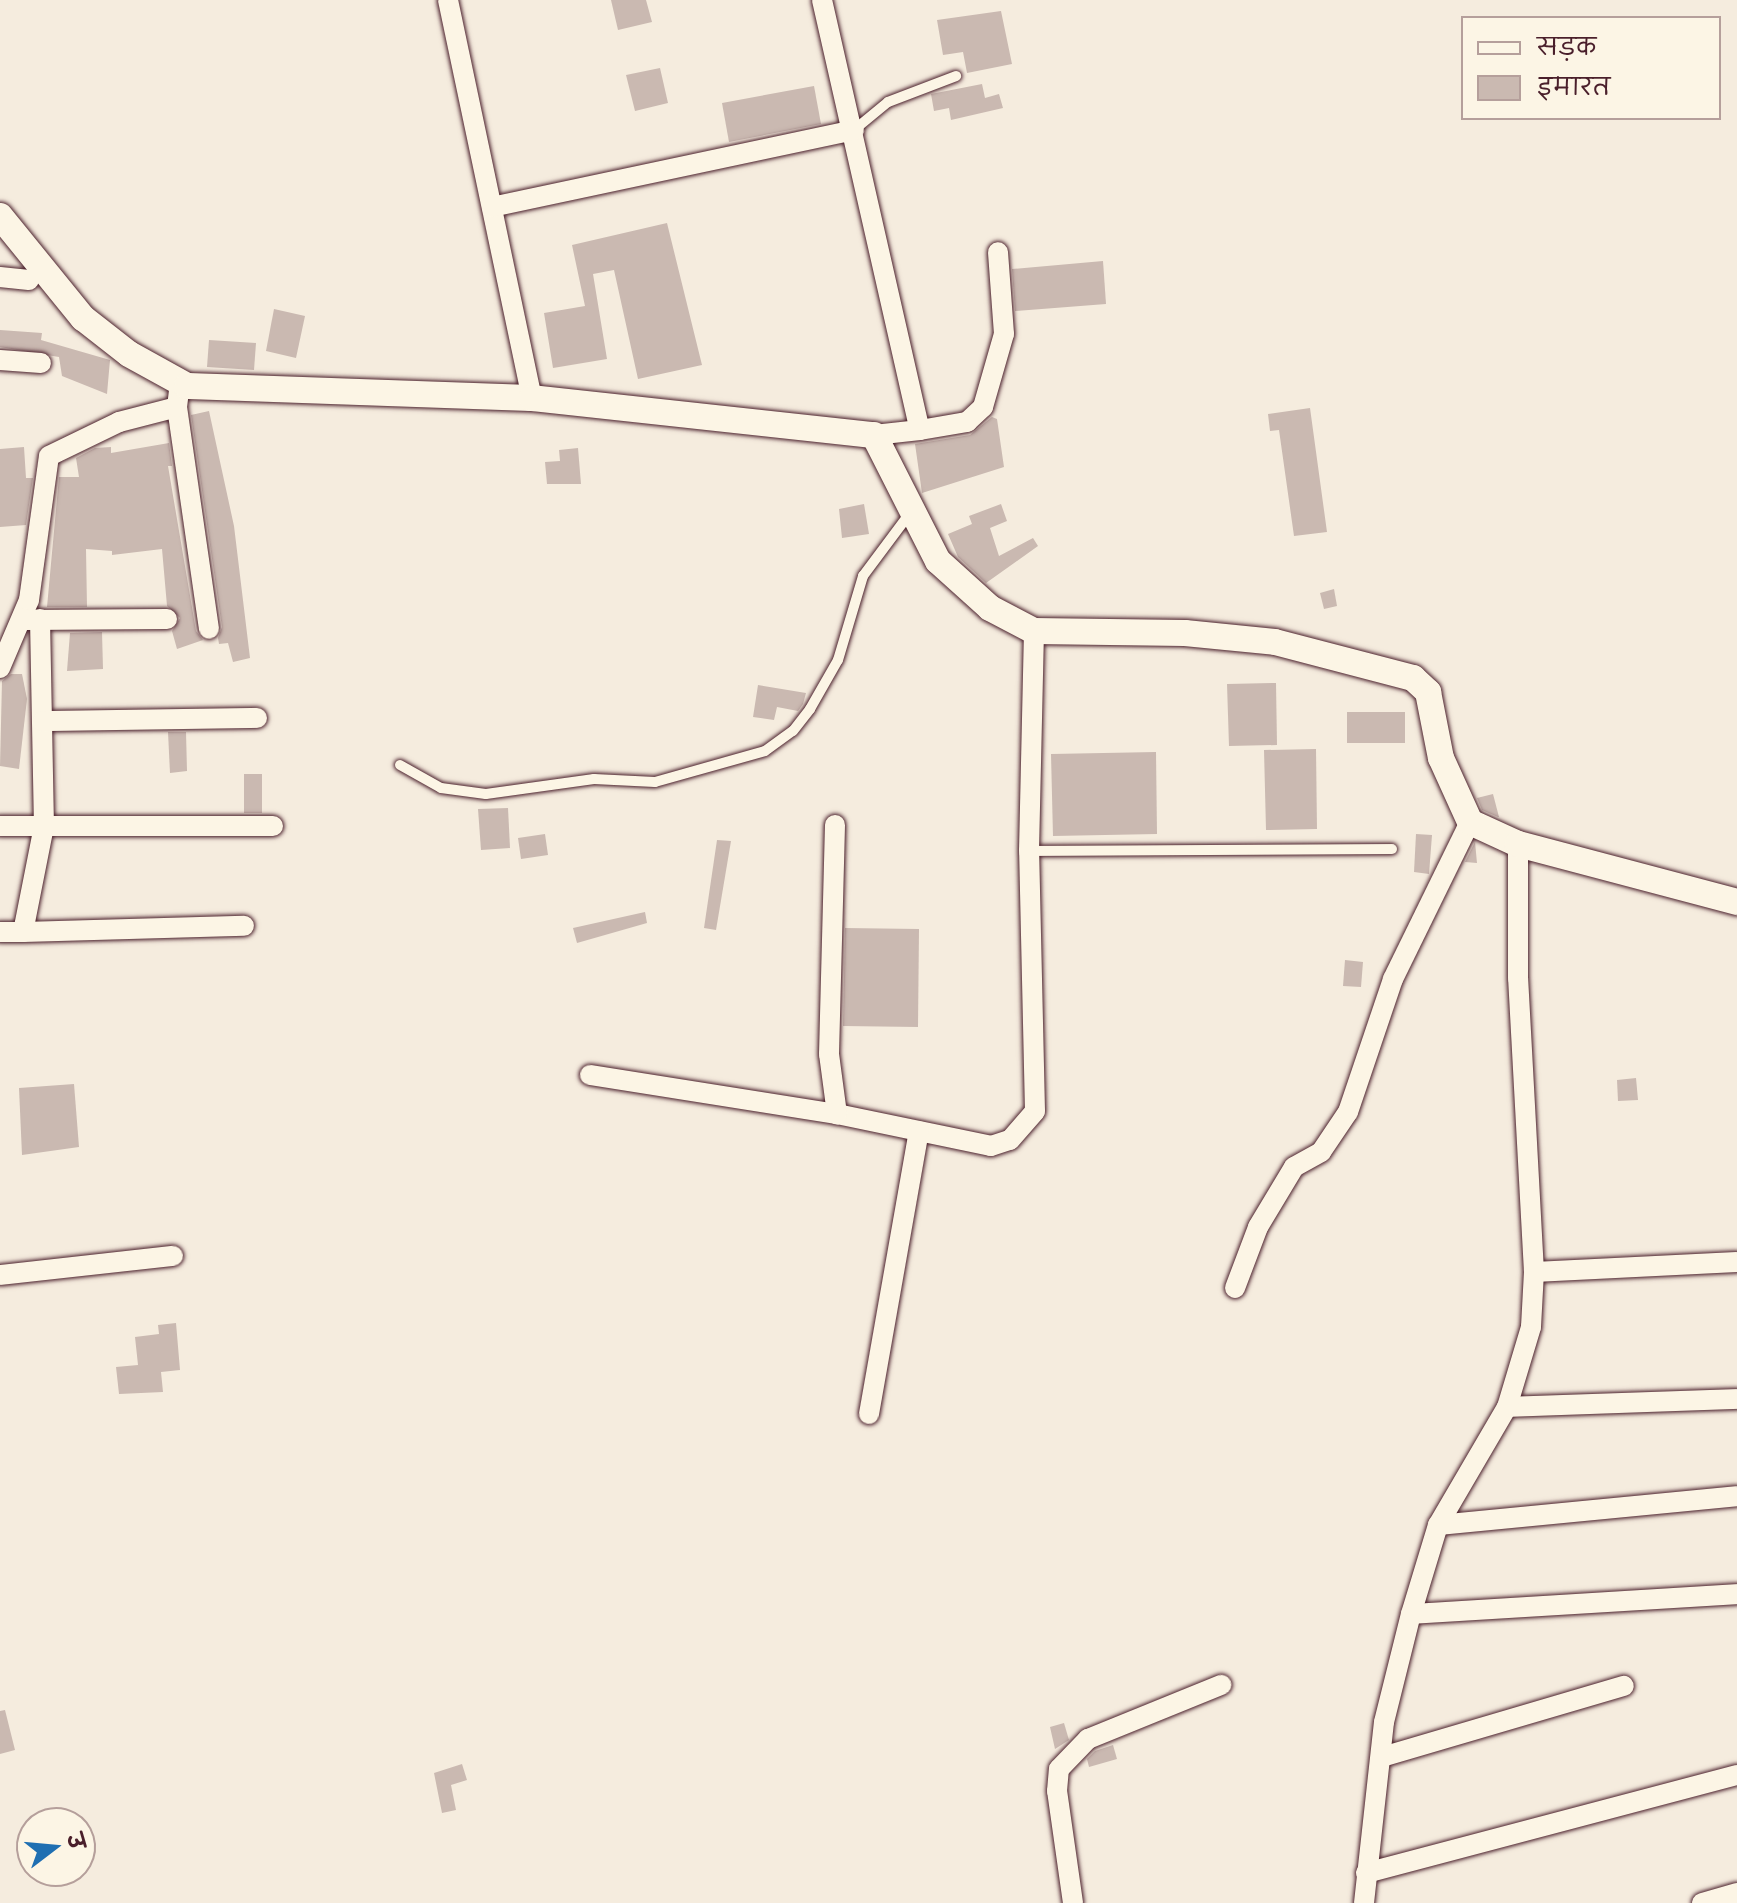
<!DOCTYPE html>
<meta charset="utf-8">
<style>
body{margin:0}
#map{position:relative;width:1737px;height:1903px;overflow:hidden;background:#f5ecde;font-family:"Playpen Sans","Playpen Sans Deva",sans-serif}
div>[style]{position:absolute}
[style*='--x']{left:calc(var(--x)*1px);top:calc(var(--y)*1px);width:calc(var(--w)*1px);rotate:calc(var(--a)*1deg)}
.building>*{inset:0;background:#cab9b1}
.roads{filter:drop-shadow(0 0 2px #4a1f2b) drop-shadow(0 0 2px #4a1f2b)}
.service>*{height:10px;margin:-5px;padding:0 5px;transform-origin:5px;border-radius:5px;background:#fcf5e5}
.minor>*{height:20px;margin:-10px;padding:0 10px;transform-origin:10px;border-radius:10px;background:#fcf5e5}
.tertiary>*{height:26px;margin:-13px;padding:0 13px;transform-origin:13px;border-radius:13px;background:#fcf5e5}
span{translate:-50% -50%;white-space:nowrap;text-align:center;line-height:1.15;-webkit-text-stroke:7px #fcf5e5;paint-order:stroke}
.legend{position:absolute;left:1461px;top:16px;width:260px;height:104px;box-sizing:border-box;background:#fcf5e5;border:2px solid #b59f9b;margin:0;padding:10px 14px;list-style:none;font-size:24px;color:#4a1f2b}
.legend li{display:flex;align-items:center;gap:16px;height:40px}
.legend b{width:40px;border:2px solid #b59f9b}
.north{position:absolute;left:16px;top:1807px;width:80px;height:80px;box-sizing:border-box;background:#fcf5e5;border:2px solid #b59f9b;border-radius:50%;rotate:74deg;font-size:22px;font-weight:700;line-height:32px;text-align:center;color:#4a1f2b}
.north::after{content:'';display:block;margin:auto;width:28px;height:36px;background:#1f6fb2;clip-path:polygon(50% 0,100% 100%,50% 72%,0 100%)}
</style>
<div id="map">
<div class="building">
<div style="clip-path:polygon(611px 0,646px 0,652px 22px,618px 30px)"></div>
<div style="clip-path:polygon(1001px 11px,1012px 64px,967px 73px,963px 52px,943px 55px,937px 20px)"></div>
<div style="clip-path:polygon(660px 68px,668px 103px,635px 111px,626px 75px)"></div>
<div style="clip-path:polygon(982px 84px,985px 98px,999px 94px,1003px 108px,951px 120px,949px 108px,934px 111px,931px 94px)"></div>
<div style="clip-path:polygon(814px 86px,821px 124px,729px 142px,722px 103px)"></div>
<div style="clip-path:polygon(667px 223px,702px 365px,638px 379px,614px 270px,593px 274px,607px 359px,553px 368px,544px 313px,585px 306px,572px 245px)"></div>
<div style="clip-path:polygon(1103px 261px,1106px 304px,1015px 311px,1012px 269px)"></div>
<div style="clip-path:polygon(274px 309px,305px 316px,296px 358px,266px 351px)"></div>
<div style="clip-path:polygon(0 330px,42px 333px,41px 340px,110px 360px,107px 394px,62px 376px,59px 357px,0 347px)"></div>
<div style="clip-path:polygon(209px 340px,256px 343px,254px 370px,207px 367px)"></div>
<div style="clip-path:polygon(1310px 408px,1327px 532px,1294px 536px,1279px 430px,1270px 431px,1268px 414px)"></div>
<div style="clip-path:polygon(209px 411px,234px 526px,250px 658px,233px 662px,228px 643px,219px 644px,218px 638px,222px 627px,191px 415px)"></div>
<div style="clip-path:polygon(992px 417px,997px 419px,1004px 467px,922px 493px,915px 444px,970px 435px)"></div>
<div style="clip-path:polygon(169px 443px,172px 466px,168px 466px,196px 631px,203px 640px,177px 649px,172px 631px,180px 618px,167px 606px,162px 549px,112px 555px,112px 551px,86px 549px,87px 607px,47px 607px,59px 477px,79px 477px,76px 458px,95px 448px,111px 447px,111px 453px)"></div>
<div style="clip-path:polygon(24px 447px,26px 478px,33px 478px,26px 525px,0 527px,0 449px)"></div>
<div style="clip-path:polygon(578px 448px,581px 484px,547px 484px,545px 462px,560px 461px,559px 450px)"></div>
<div style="clip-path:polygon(864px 504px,869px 534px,842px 538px,839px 509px)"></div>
<div style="clip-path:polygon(1001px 504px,1007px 521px,990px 528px,999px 556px,1033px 538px,1038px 546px,986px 583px,958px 557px,948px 534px,972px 524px,969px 516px)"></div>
<div style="clip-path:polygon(1334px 589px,1337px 606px,1324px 609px,1320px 593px)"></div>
<div style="clip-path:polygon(102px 632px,103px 669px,67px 671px,70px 633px)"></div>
<div style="clip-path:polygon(11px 674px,22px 674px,27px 699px,19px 769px,0 766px,2px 681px)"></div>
<div style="clip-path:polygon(1276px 683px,1277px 745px,1229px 746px,1227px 684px)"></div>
<div style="clip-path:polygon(758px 685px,806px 693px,803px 704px,798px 711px,777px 707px,774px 720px,753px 717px)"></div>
<div style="clip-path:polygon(1347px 712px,1405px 712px,1405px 743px,1347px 743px)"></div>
<div style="clip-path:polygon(168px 732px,186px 732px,187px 771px,170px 773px)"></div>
<div style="clip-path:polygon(1316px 749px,1317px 829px,1266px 830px,1264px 750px)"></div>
<div style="clip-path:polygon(1156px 752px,1157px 834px,1053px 836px,1051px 754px)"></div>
<div style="clip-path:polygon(244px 774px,262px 774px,262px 813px,244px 813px)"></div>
<div style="clip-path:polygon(1493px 794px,1499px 817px,1498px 817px,1482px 810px,1477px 798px)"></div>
<div style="clip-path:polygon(508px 808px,510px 848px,481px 850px,478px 809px)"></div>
<div style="clip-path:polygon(545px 834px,548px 855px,521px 859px,518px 838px)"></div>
<div style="clip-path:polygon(1416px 834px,1432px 835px,1429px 874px,1414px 872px)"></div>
<div style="clip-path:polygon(717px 840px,731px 841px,716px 930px,704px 928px)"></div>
<div style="clip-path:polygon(1475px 842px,1477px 863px,1465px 862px)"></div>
<div style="clip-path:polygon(645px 912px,647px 923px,577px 943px,573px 928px)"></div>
<div style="clip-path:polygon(845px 928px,919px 929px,918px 1027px,843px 1026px)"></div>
<div style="clip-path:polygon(1345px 960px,1363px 962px,1361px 987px,1343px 986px)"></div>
<div style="clip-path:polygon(1636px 1078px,1638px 1100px,1618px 1101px,1617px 1080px)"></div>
<div style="clip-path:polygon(74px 1084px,79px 1147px,22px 1155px,19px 1088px)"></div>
<div style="clip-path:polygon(176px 1323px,180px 1370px,161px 1372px,163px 1392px,119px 1394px,116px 1367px,138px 1365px,135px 1337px,159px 1334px,158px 1325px)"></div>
<div style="clip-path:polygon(5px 1710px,15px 1750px,0 1754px,0 1711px)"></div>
<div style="clip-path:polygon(1064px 1723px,1069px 1740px,1055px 1749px,1050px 1727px)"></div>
<div style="clip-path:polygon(1113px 1745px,1117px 1759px,1089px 1767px,1087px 1759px,1095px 1751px)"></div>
<div style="clip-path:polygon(462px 1764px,467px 1780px,451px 1785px,456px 1810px,442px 1813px,434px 1773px)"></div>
</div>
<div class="roads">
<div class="service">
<div style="--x:854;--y:130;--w:44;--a:-39.5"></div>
<div style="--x:888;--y:102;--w:73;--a:-20.9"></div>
<div style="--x:400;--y:765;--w:47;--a:29.3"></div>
<div style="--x:441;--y:788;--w:45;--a:7.6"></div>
<div style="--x:486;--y:794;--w:109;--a:-7.9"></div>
<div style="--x:594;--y:779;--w:61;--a:2.8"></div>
<div style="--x:655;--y:782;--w:114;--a:-15.7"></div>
<div style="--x:765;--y:751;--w:34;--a:-36"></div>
<div style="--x:793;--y:731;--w:28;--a:-52"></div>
<div style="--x:810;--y:709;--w:56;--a:-60.3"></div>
<div style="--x:838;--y:660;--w:88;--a:-73.4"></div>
<div style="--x:863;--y:576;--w:79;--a:-53.3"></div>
<div style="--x:1029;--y:851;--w:363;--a:-0.3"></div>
</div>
<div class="minor">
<div style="--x:448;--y:0;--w:407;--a:78.1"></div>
<div style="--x:822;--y:0;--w:441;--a:77.2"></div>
<div style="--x:920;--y:430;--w:48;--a:-9.7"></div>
<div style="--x:967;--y:422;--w:22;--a:-43"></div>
<div style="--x:983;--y:407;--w:76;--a:-74"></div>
<div style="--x:1004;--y:334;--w:82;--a:-94.2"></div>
<div style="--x:492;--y:207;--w:370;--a:-12"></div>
<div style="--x:0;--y:277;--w:29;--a:6"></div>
<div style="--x:0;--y:360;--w:41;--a:4.2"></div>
<div style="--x:177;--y:407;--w:224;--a:81.8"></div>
<div style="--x:874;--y:435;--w:46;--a:-6.2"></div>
<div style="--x:40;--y:619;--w:207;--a:88.9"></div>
<div style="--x:44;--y:826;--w:108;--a:101.2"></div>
<div style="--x:23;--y:932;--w:221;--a:-1.6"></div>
<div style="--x:27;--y:620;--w:140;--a:-0.4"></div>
<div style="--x:0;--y:668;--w:74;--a:-66.9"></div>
<div style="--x:29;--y:600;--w:145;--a:-82.1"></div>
<div style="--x:49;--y:456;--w:78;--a:-25.9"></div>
<div style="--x:119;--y:422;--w:60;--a:-14.5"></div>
<div style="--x:177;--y:407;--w:24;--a:-83"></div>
<div style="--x:43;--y:721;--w:214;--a:-0.8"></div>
<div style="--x:835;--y:825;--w:229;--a:91.5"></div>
<div style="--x:829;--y:1054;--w:61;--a:82.4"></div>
<div style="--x:837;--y:1114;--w:157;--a:11.7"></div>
<div style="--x:991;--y:1146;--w:20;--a:-18"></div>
<div style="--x:1010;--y:1140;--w:38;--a:-49"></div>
<div style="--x:1035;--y:1111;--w:260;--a:-91.3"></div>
<div style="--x:1029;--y:851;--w:220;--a:-88.7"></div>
<div style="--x:0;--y:826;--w:273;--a:0"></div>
<div style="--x:0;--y:932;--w:23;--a:0"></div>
<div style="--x:590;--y:1075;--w:250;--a:9"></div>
<div style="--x:1534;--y:1272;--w:203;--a:-2.8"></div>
<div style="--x:0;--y:1275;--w:174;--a:-6.3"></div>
<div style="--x:1235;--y:1288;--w:65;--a:-69.3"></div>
<div style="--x:1258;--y:1227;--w:70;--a:-59"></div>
<div style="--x:1294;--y:1167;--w:31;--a:-29"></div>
<div style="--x:1321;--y:1152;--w:48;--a:-56"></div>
<div style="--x:1348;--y:1112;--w:140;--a:-71.3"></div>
<div style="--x:1393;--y:979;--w:175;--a:-63.9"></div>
<div style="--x:1507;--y:1407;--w:230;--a:-2"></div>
<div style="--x:869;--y:1414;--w:287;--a:-80"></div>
<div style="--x:1438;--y:1525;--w:300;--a:-5.5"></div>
<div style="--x:1411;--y:1614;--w:327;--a:-3.5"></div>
<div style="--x:1382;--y:1757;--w:252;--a:-16.4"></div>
<div style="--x:1366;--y:1873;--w:384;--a:-14.8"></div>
<div style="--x:1073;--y:1903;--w:113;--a:-98.1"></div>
<div style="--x:1057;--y:1791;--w:22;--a:-85"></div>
<div style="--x:1059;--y:1769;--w:42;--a:-46"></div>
<div style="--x:1088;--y:1739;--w:144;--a:-22.1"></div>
<div style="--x:1364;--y:1903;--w:182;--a:-83.7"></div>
<div style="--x:1384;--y:1722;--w:111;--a:-76"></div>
<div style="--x:1411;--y:1614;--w:93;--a:-73.1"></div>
<div style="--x:1438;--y:1525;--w:137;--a:-59.7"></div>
<div style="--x:1507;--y:1407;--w:84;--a:-73.3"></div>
<div style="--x:1531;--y:1327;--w:55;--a:-86.9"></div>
<div style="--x:1534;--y:1272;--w:294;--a:-93.1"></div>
<div style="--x:1518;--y:978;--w:134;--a:-90"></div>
<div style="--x:1702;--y:1903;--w:36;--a:-16"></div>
</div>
<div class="tertiary">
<div style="--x:0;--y:216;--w:132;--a:50.9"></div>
<div style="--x:83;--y:318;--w:58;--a:38"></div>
<div style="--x:129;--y:354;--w:66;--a:28.9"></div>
<div style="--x:187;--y:386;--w:345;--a:2"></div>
<div style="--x:532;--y:398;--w:344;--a:6.2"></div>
<div style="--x:874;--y:435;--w:141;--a:63.1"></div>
<div style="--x:938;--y:561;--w:70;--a:42.1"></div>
<div style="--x:990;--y:608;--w:50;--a:27.6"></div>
<div style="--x:1034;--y:631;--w:151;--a:0.8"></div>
<div style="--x:1185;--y:633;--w:90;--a:5.7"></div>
<div style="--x:1275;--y:642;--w:143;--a:14.6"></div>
<div style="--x:1413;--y:678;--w:21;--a:43"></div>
<div style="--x:1428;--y:692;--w:67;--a:78.9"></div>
<div style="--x:1441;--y:758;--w:70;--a:65.6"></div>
<div style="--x:1470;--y:822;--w:53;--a:24.6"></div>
<div style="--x:1518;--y:844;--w:227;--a:14.8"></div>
</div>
</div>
<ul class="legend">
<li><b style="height:10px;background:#fcf5e5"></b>सड़क</li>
<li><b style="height:22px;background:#cab9b1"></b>इमारत</li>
</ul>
<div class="north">उ</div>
</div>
